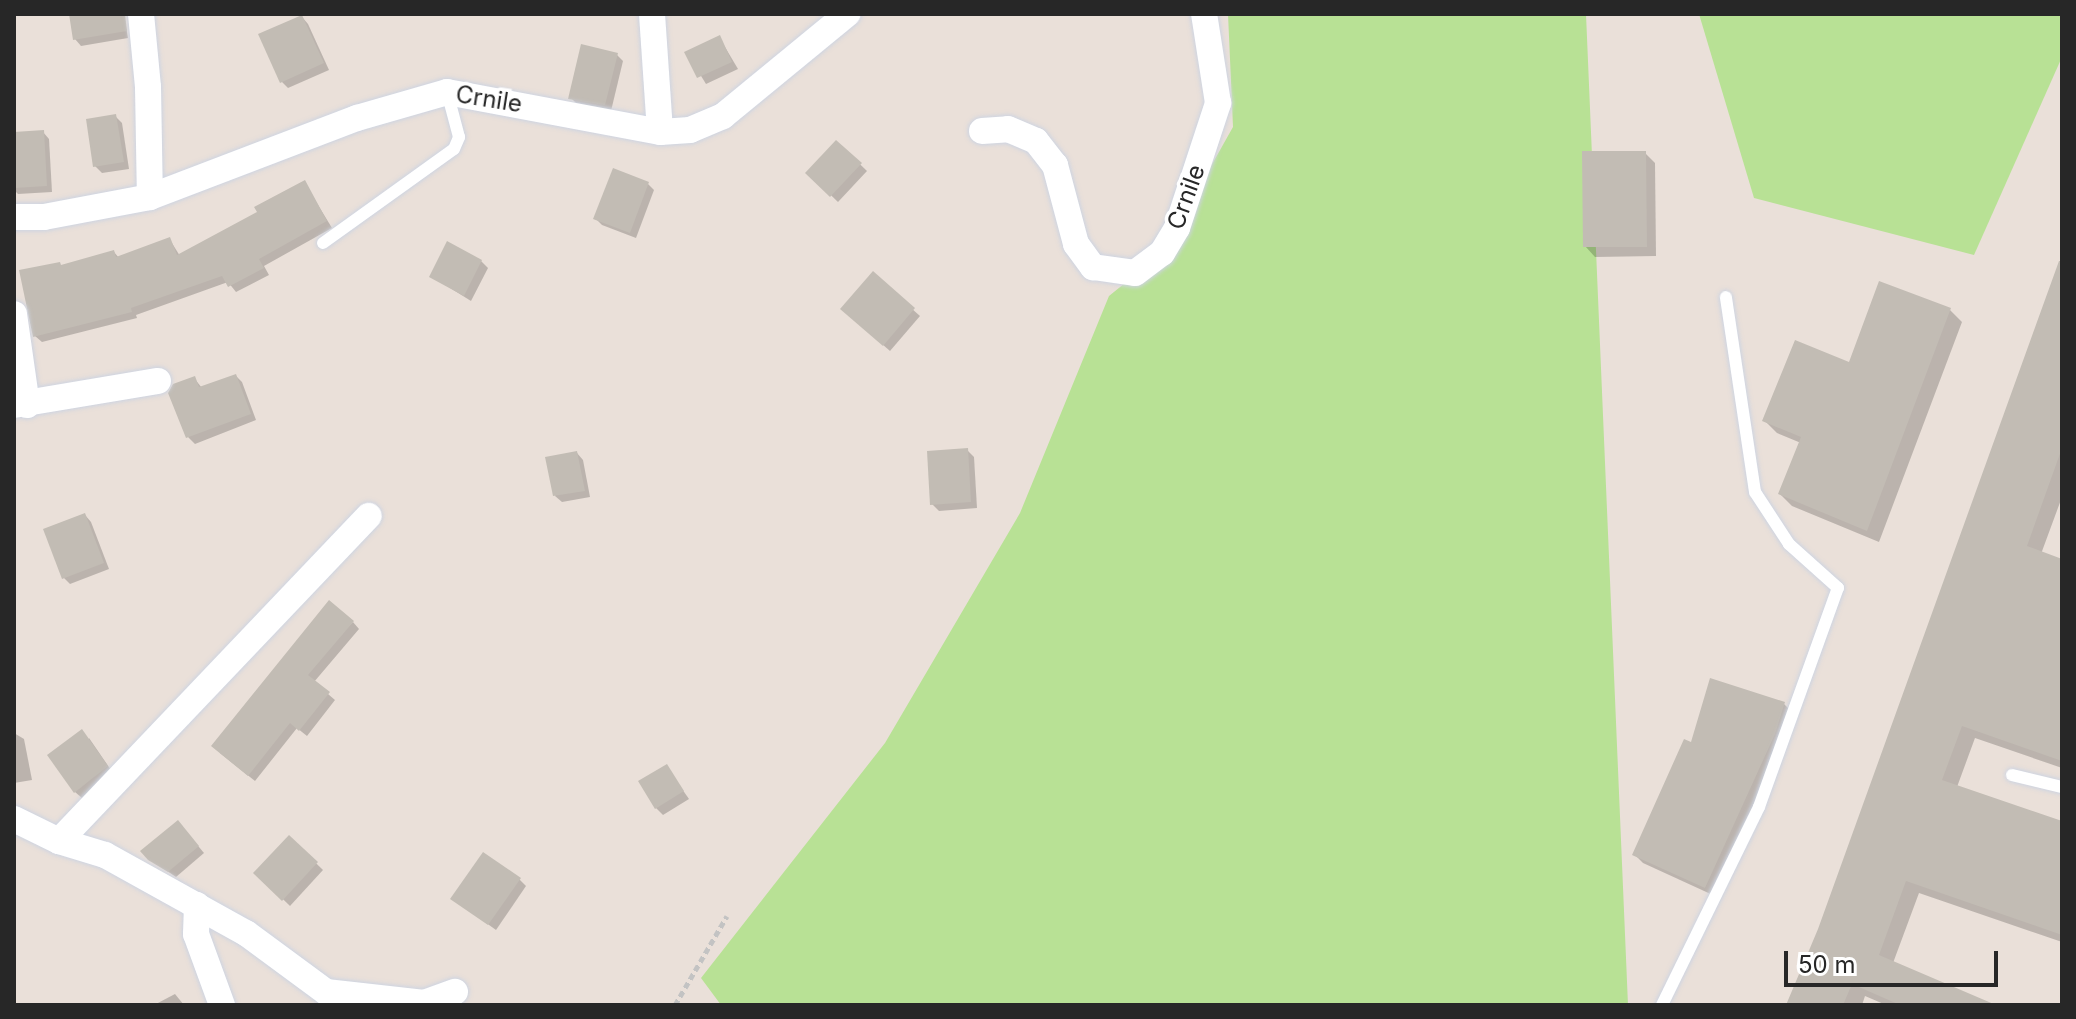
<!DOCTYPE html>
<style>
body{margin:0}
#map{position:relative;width:2076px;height:1019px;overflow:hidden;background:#eae0d9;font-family:Inter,sans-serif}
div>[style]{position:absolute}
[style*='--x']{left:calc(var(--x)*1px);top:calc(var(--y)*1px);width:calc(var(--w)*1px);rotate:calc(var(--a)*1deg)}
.green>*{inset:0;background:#b8e195}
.shadow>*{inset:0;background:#0003}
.building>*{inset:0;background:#c2bcb4}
.path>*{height:5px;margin-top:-2.5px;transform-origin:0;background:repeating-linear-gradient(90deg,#c3c3c3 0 6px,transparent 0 10px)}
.roads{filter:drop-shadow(0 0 2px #ced4e1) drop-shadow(0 0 2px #ced4e1)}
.lane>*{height:12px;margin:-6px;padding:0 6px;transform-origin:6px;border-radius:6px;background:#fff}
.street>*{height:26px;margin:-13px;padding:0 13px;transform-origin:13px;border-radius:13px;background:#fff}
span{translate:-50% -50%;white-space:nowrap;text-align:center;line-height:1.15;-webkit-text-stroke:7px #fff;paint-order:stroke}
.street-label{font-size:24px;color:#272727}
.frame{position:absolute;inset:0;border:16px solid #272727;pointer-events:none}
.scale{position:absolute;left:1784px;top:951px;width:214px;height:36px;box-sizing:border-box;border:4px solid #272727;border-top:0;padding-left:10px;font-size:24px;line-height:28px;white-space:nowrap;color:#272727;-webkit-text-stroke:6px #fff;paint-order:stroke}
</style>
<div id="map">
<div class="green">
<div style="clip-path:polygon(1228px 14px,1586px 14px,1628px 1005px,721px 1005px,701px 978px,885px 743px,1020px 513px,1109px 296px,1162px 253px,1233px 127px)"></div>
<div style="clip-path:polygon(1699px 14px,2062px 14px,2062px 57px,1974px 255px,1754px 198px)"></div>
</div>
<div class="shadow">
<div style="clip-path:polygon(71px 14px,124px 14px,128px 38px,81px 46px,75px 39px)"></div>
<div style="clip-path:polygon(302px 17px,308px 24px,329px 70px,288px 88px,281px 81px)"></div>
<div style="clip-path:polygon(719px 37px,738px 69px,706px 84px,687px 53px)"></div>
<div style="clip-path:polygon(617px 55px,623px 61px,611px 111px,577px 104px,571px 98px)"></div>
<div style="clip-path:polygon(116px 117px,122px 123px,129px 169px,102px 173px,95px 166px)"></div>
<div style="clip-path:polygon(43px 132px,49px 139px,52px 192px,18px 194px,14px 190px,14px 134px)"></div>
<div style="clip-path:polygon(837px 142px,867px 171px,838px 202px,808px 173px)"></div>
<div style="clip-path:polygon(1645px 153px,1655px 163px,1656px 256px,1595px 257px,1585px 246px)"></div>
<div style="clip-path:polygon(304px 182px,332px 228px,264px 266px,269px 275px,236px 292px,228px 282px,136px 315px,137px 318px,42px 342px,35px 336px,62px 267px,114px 252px,119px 258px,170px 240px,180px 256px,260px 213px)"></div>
<div style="clip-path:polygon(648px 184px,654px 190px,636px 238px,602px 225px,596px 219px)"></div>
<div style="clip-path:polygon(2062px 258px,2062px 497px,2041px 554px,2062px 561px,2062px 768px,1975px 738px,1957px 787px,2062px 823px,2062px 942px,1919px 893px,1893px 963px,1991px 1005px,1886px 1005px,1865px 996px,1862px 1005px,1788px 1005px,1820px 929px)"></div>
<div style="clip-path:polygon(481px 261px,488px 268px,471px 301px,431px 276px)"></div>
<div style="clip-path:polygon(873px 274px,920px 316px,890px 351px,849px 315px)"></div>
<div style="clip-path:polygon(1950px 310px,1962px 322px,1879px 542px,1792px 506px,1780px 494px,1801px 443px,1777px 433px,1765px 421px,1850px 365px)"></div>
<div style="clip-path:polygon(236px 376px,242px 382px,256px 420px,195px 444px,188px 437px,194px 378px,202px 388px)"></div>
<div style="clip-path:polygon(967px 450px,974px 457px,977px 508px,939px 511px,932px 504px)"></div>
<div style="clip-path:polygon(577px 453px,583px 460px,590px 497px,562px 502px,555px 496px)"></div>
<div style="clip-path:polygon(85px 515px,91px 522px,109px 569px,70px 584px,63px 577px)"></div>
<div style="clip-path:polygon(353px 622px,359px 629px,314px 682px,335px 700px,307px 736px,297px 728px,255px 781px,220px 753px)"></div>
<div style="clip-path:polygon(1784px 704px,1793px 713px,1715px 896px,1643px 863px,1634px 854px,1692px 745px)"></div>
<div style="clip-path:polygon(14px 733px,24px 739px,32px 780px,14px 783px)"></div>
<div style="clip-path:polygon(89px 738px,113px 773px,82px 798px,75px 792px)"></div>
<div style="clip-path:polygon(666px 766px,689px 799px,663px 815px,656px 808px)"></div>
<div style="clip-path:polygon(184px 829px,204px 853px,176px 877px,149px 859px)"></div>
<div style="clip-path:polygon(290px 838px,323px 870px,290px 906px,256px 873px)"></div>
<div style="clip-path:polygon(519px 879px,526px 886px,496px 930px,453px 899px)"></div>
<div style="clip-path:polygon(175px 994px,184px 1005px,154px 1005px)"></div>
</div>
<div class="building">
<div style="clip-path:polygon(69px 14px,125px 14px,127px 31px,73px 40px)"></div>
<div style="clip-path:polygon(302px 15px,324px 63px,280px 83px,258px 34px)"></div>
<div style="clip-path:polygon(720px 35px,732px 62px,697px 78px,684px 52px)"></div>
<div style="clip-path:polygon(581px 44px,618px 53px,605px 105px,568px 99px)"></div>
<div style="clip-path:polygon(116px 114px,124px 162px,93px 167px,86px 119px)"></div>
<div style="clip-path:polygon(44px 130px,47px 186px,14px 188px,14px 132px)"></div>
<div style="clip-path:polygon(836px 140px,862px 163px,830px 197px,805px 173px)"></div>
<div style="clip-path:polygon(1582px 151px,1646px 151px,1647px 247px,1583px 247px)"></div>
<div style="clip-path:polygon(613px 168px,649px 182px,630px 233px,593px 219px)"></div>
<div style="clip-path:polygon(305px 180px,327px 221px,259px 259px,264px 268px,228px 287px,222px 276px,131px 308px,132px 312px,33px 337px,19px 270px,60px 262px,61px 265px,114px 250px,116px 257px,170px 237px,177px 255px,257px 212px,254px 207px)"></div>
<div style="clip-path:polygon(447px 241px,482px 260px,464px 296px,429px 277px)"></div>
<div style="clip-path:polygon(2059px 261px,2062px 261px,2062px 448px,2027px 546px,2062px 559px,2062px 761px,1962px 726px,1942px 780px,2062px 821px,2062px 935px,1906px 881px,1879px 955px,1996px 1005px,1900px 1005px,1852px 984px,1843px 1005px,1786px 1005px,1818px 929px)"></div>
<div style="clip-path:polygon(873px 271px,915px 308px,883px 346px,840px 309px)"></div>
<div style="clip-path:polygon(1879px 281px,1951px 308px,1867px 531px,1778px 494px,1801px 437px,1762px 421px,1795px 340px,1849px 362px)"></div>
<div style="clip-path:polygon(236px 374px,251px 414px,186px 438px,168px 393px,173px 384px,195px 376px,199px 387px)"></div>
<div style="clip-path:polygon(968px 448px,971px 502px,930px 505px,927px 451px)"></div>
<div style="clip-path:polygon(577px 451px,585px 491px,553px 496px,545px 457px)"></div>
<div style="clip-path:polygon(85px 513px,104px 563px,62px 579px,43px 529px)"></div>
<div style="clip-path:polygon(329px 600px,354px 621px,308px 675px,330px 692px,299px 731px,290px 723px,248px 776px,211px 746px)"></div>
<div style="clip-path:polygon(1710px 678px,1785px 702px,1775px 734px,1705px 888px,1632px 855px,1684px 739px,1691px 742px)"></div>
<div style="clip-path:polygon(82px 729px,108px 766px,74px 793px,47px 755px)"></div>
<div style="clip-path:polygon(667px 764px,684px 791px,655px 809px,638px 781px)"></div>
<div style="clip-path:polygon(178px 820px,199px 846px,168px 872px,148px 860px,140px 851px)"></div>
<div style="clip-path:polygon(289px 835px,318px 862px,282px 901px,253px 873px)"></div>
<div style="clip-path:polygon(483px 852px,521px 878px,488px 925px,450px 899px)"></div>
</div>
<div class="path">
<div style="--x:675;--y:1005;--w:103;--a:-59.7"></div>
</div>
<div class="roads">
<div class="lane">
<div style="--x:323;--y:243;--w:161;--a:-35.7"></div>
<div style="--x:454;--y:149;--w:13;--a:-67"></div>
<div style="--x:459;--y:137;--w:47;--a:-104.9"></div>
<div style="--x:2012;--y:775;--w:51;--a:13.5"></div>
<div style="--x:1662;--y:1005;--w:220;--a:-63.9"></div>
<div style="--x:1759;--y:807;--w:233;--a:-70.2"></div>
<div style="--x:1838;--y:588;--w:66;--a:-138.1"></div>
<div style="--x:1789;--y:544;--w:62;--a:-123.2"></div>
<div style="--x:1755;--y:492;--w:197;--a:-98.5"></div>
</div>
<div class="street">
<div style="--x:141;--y:14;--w:73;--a:84.5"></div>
<div style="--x:148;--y:87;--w:110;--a:89"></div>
<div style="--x:652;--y:14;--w:118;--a:86.1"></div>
<div style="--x:982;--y:131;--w:26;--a:-4"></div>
<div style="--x:1008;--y:129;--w:30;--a:23"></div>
<div style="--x:1036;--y:141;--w:31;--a:52"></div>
<div style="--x:1055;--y:165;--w:82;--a:75.1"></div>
<div style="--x:1076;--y:244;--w:29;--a:54"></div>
<div style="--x:1093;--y:267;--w:42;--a:8.1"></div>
<div style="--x:1135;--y:273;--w:34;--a:-37"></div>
<div style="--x:1162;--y:253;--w:29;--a:-59"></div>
<div style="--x:1177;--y:228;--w:132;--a:-71.8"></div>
<div style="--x:1218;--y:103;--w:90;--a:-98.9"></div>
<div style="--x:14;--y:217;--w:30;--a:0"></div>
<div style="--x:44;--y:217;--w:108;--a:-10.7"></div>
<div style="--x:150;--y:197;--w:222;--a:-20.9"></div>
<div style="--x:357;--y:118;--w:94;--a:-16.1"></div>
<div style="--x:447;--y:92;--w:217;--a:10.6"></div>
<div style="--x:660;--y:132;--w:30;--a:-4"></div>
<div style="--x:690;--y:130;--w:36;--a:-23"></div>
<div style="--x:723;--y:116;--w:161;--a:-39.4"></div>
<div style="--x:14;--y:314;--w:92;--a:81.9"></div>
<div style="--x:14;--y:405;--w:146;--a:-9.5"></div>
<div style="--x:14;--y:819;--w:50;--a:26.1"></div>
<div style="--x:59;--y:841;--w:48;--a:16.9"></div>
<div style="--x:105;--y:855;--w:161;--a:29"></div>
<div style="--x:246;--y:933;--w:99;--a:36.4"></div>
<div style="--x:326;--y:992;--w:99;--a:6.4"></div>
<div style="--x:424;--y:1003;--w:33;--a:-20"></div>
<div style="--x:59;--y:841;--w:449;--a:-46.4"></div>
<div style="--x:197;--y:905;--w:29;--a:92"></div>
<div style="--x:196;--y:934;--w:76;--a:69.9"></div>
</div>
</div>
<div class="street-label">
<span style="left:489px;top:99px;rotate:9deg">Crnile</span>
<span style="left:1186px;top:197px;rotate:-70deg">Crnile</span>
</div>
<div class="frame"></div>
<div class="scale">50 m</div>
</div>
